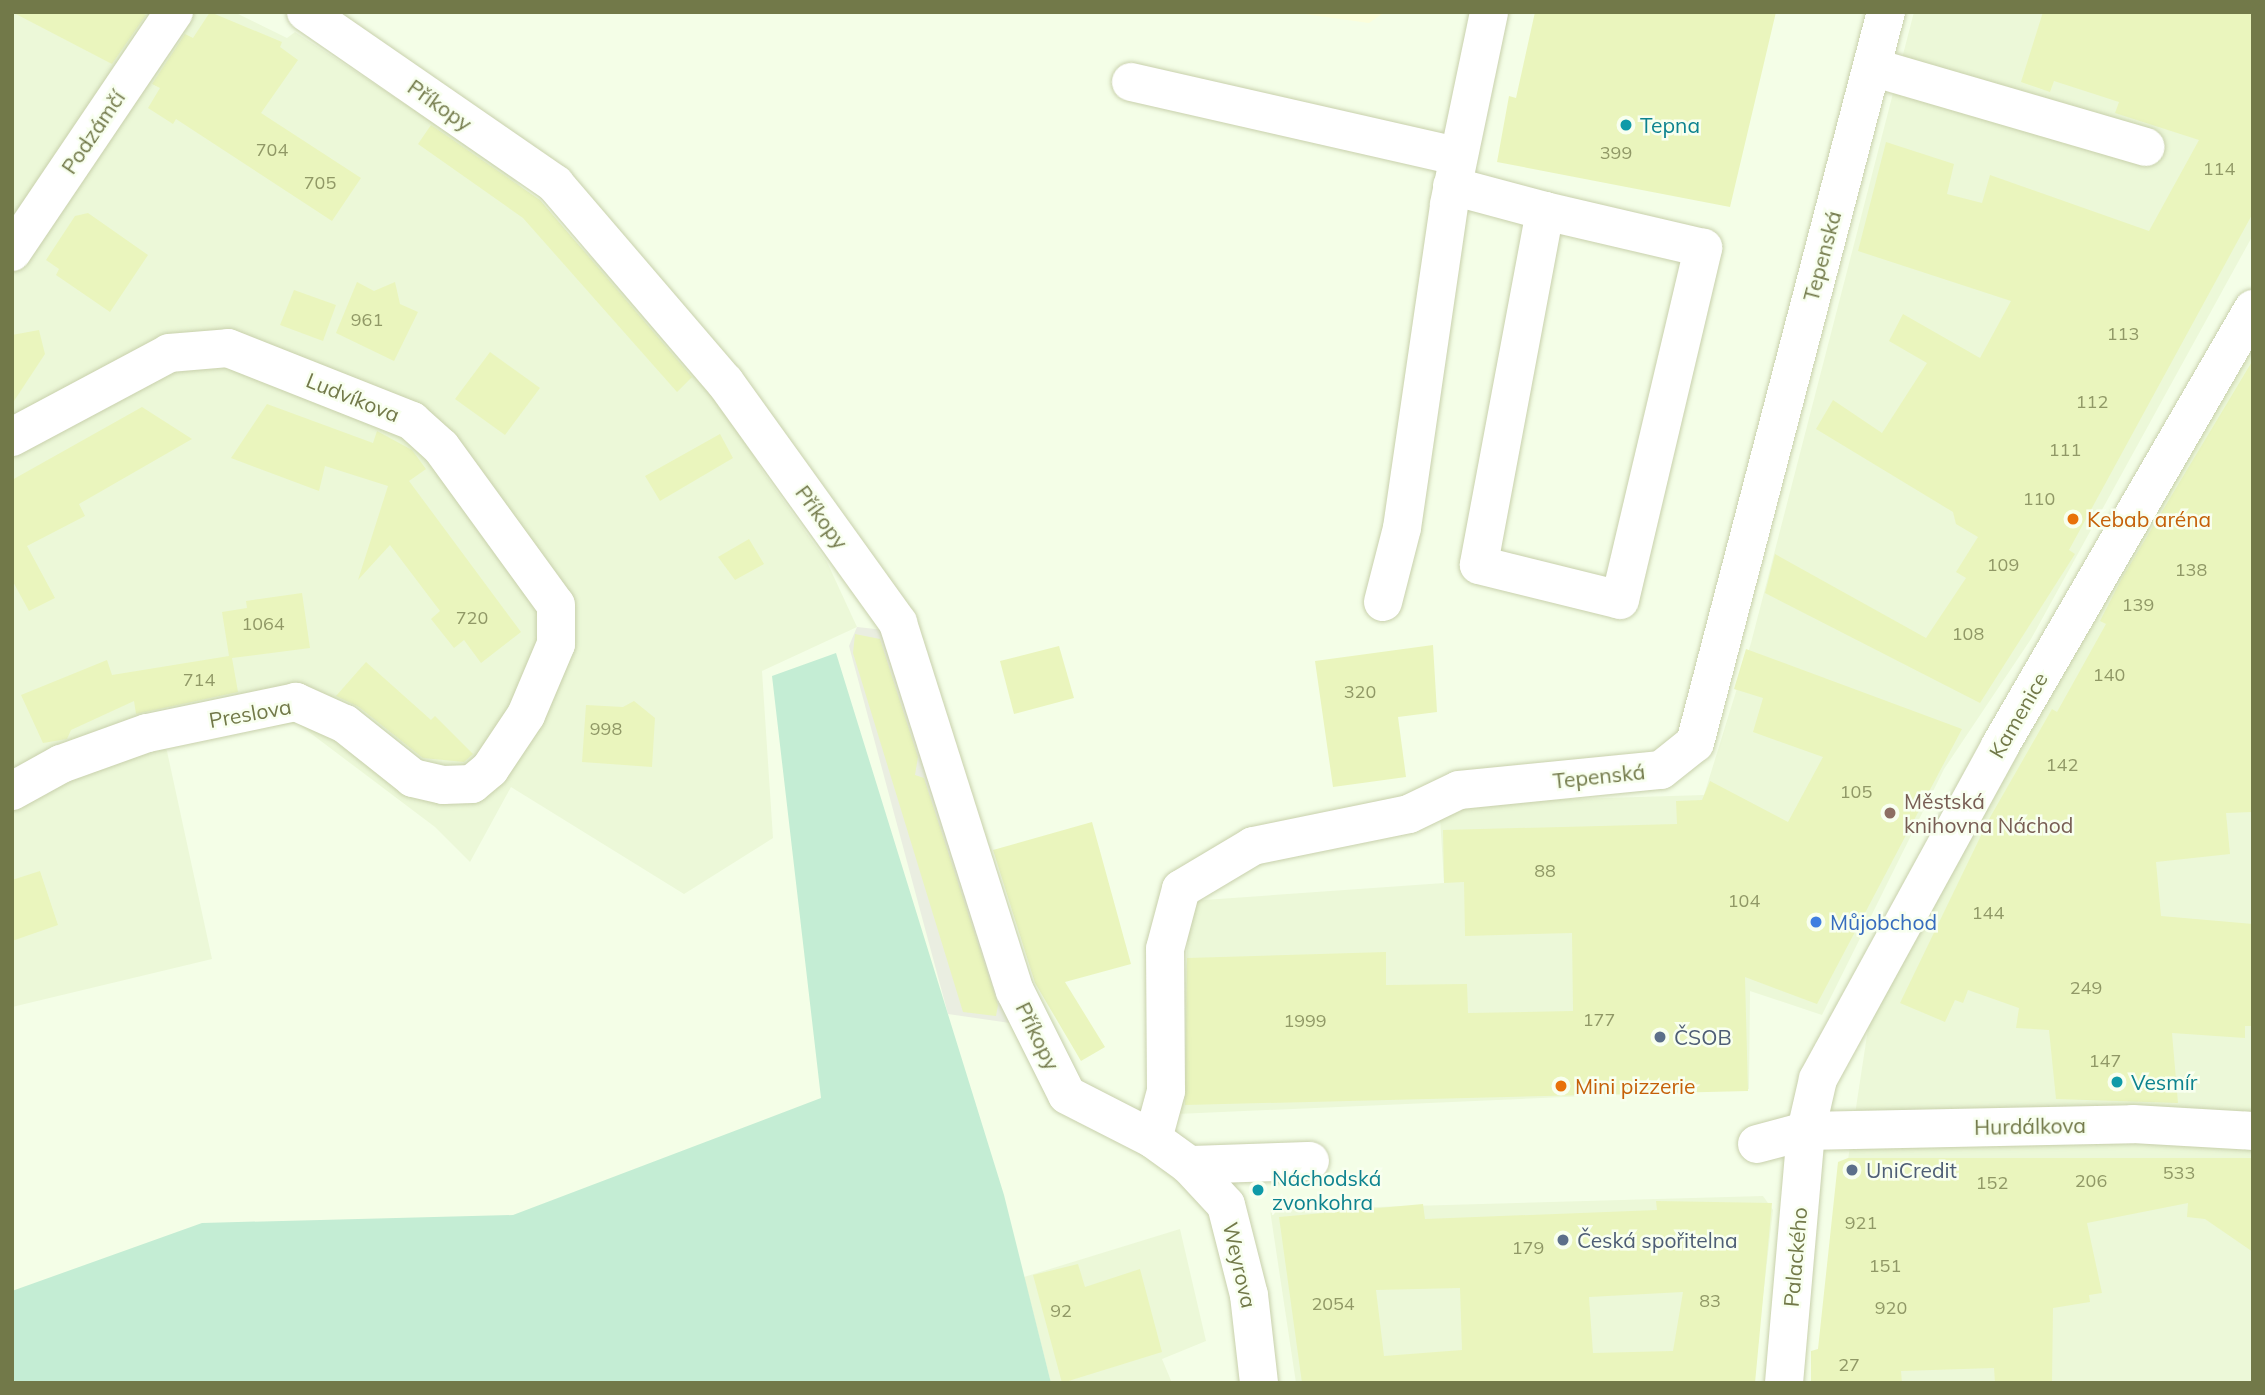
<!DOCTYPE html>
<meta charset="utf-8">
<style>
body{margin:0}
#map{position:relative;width:2265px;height:1395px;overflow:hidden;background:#f4fee7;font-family:Mulish,sans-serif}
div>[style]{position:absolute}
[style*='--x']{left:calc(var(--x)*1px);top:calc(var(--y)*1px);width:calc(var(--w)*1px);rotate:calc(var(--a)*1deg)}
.residential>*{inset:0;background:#ecf8d8}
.commercial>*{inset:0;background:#fbfedb}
.industrial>*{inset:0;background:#eaeee1}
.green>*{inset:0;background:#c4edd4}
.building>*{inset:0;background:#eaf5bd}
.roads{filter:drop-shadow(0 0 2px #c8d0ac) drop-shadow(0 0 2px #c8d0ac)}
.minor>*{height:38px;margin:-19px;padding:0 19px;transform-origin:19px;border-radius:19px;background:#fff}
.dots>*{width:19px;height:19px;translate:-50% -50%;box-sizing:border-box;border:4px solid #f8ffef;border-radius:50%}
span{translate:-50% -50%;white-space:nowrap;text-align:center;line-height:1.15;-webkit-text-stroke:5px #f8ffef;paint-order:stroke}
.number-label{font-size:18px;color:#909866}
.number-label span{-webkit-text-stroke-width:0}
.street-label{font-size:21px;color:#727949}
.culture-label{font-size:21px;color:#0d838f}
.left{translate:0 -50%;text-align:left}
.food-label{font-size:21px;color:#c56008}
.education-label{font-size:21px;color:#785e54}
.shop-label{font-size:21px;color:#366cbe}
.service-label{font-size:21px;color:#4e5e75}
.frame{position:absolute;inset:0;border:14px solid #727949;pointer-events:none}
</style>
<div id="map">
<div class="residential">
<div style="clip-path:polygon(12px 12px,234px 12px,287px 38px,295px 32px,422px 115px,437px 102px,710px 377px,763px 472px,827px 562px,857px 627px,762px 671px,773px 838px,684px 894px,511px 787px,470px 862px,435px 827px,297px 723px,165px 742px,212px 959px,12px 1007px)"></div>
<div style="clip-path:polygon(1914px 12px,2253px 12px,2253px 235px,2031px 639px,1944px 769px,1822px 1015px,1750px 991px,1749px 1089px,1177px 1114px,1190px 901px,1444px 883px,1440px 817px,1472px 802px,1704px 795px,1751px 643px)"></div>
<div style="clip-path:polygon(2253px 339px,2253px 1383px,1814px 1383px,1873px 996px)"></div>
<div style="clip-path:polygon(1763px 1196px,1773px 1210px,1753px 1383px,1296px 1383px,1270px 1210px)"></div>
<div style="clip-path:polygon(1180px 1229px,1206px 1341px,1162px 1359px,1172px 1383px,1051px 1383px,1024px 1277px)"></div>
</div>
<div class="commercial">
<div style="clip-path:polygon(1290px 12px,1385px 12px,1369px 23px)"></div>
</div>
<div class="industrial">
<div style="clip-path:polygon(857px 627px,903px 632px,1010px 1023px,948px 1014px,849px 646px)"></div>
</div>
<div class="green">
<div style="clip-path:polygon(836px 653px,1004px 1195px,1051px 1383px,12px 1383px,12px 1291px,202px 1223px,513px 1215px,821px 1098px,772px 676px)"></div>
</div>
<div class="building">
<div style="clip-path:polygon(12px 12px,140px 12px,146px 15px,112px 64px)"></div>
<div style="clip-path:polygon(210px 12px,282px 42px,280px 47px,298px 60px,261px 113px,361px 178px,332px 221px,176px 119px,173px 124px,148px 108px,160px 88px,152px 84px,185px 34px,193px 38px)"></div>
<div style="clip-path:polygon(1535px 12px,1776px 12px,1730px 207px,1497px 162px,1509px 96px,1516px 98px)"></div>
<div style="clip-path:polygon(2043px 12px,2253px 12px,2253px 213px,2069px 550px,2075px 554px,1980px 703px,1765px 593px,1775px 554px,1926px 638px,1966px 578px,1956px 572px,1978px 537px,1956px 524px,1953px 512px,1816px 429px,1833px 400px,1882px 433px,1927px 363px,1889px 341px,1903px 314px,1980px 358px,2011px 301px,1858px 251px,1886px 142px,1954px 164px,1947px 194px,1982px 203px,1990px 175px,2149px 231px,2199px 140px,2115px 113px,2119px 102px,2054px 81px,2050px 92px,2021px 82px)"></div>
<div style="clip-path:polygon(431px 125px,540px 200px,692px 377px,677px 392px,523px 218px,418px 144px)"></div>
<div style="clip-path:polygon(88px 213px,148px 255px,110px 312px,56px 275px,59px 269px,46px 260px,75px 216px)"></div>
<div style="clip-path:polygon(357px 282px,374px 291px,395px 282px,400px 304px,418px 312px,394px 361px,336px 333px)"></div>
<div style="clip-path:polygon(294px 290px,336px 305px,323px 341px,280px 325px)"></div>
<div style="clip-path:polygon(39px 330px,45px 354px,12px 404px,12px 335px)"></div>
<div style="clip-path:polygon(490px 352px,540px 388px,505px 435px,455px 399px)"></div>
<div style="clip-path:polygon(2253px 360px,2253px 812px,2226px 813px,2230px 854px,2156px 862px,2161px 916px,2253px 924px,2253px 1026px,2245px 1026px,2245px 1038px,2172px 1033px,2178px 1103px,2056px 1099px,2049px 1030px,2016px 1028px,2019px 1008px,1968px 990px,1963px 1003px,1955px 1000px,1945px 1022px,1900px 1003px,1988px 821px,2052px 709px,2057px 712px,2106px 624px,2100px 621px,2122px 578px)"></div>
<div style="clip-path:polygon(267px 404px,373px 443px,377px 431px,412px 450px,426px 469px,409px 481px,521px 632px,481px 663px,464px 640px,454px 648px,431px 619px,440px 611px,390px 545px,358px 580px,388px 486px,325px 466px,319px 491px,231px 458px)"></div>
<div style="clip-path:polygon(142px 407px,192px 439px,79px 504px,85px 516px,27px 546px,55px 598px,29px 611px,12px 580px,12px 480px)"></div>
<div style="clip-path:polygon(720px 434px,733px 458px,660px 501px,645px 476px)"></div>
<div style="clip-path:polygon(749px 539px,764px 564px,735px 580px,718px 557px)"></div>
<div style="clip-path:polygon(302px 593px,310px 648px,232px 658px,238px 692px,136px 714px,134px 701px,71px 730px,67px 739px,43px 743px,21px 695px,107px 660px,112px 675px,229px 656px,222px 612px,247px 608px,246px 601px)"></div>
<div style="clip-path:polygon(855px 634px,880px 639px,918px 757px,915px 775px,924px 778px,998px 1005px,996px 1016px,963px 1012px,853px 653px)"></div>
<div style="clip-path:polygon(1433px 645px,1437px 712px,1398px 717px,1406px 777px,1333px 787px,1315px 661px)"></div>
<div style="clip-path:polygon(1059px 646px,1074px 698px,1014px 714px,1000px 661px)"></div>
<div style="clip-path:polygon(1746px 649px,1962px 729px,1817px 1004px,1745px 977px,1748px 1091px,1185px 1105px,1187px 958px,1386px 952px,1386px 985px,1467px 984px,1468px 1013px,1573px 1011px,1572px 933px,1465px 936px,1464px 882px,1444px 883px,1443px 830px,1677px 824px,1676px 801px,1702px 800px,1710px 781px,1788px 822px,1823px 757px,1753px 732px,1763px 698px,1734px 689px)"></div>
<div style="clip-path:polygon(366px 662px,431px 720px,435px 716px,473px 754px,464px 762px,423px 758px,359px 707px,336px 696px)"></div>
<div style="clip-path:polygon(634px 701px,655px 718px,652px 767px,582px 762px,586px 705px,623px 707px)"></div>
<div style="clip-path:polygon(1092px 822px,1131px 964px,1065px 982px,1105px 1047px,1081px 1061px,1035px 983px,993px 850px)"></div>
<div style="clip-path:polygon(40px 871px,58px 925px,12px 941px,12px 880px)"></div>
<div style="clip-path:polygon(1848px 1158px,2253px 1158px,2253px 1252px,2205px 1219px,2187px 1217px,2188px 1203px,2087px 1223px,2102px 1293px,2089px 1295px,2090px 1302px,2053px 1308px,2052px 1383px,1995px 1383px,1994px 1368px,1901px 1371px,1902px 1383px,1811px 1383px,1811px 1351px,1818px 1349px,1838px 1162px)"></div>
<div style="clip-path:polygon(evenodd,1656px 1201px,1772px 1203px,1755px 1383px,1302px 1383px,1279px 1217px,1423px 1204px,1425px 1219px,1657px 1210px,1656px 1201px,1460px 1288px,1462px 1350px,1384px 1356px,1376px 1290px,1460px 1288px,1656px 1201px,1683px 1292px,1673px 1351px,1593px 1353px,1589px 1297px,1683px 1292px)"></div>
<div style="clip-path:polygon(1078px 1264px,1085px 1287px,1140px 1269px,1162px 1352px,1062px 1383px,1033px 1275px)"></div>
</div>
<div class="roads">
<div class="minor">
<div style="--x:306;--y:12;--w:303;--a:34.6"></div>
<div style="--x:555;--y:184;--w:261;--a:49.4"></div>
<div style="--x:725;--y:382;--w:297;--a:54.3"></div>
<div style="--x:898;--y:623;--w:386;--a:72.4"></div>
<div style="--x:1015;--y:991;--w:116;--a:63.4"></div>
<div style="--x:1067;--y:1095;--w:97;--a:27.1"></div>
<div style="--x:1153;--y:1139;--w:44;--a:35.8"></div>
<div style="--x:1189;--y:1165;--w:54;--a:47.2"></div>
<div style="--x:1226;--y:1205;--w:93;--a:75.7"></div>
<div style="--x:1249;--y:1295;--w:89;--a:83.5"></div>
<div style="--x:1872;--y:67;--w:285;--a:16.3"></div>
<div style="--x:1131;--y:82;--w:335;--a:12.8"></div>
<div style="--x:1452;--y:186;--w:96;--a:15"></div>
<div style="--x:1545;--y:211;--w:360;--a:100.6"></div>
<div style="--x:1479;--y:565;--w:145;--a:13.9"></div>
<div style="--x:1620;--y:600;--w:362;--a:-76.7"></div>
<div style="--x:1703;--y:248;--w:162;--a:-166.8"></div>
<div style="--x:12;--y:252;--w:290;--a:-56"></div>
<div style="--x:12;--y:437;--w:178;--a:-28.1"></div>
<div style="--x:169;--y:353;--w:59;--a:-4.8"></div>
<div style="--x:228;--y:348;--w:198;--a:21.6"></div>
<div style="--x:412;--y:421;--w:39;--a:42"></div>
<div style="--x:441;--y:447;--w:195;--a:54"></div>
<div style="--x:556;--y:605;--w:39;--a:90"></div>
<div style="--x:556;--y:644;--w:77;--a:112.9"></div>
<div style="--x:526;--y:715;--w:65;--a:123.7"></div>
<div style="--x:490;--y:769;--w:23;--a:140"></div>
<div style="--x:472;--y:784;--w:29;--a:178"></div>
<div style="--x:443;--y:785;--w:31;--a:-167"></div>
<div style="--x:413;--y:778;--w:87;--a:-141.5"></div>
<div style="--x:345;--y:724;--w:54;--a:-155.8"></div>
<div style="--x:296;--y:702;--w:152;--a:168.2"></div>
<div style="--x:147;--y:733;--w:91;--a:160.2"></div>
<div style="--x:61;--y:764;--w:56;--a:151.1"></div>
<div style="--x:1383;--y:602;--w:76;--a:-75.6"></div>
<div style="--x:1402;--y:528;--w:327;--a:-81.7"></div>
<div style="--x:1449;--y:204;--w:196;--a:-78.2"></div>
<div style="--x:1153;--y:1139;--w:50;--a:-74.8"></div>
<div style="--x:1166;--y:1091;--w:142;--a:-90.4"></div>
<div style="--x:1165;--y:949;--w:62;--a:-75.1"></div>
<div style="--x:1181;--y:889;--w:84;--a:-30.8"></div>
<div style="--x:1253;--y:846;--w:159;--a:-11.6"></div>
<div style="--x:1409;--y:814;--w:55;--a:-25.6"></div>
<div style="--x:1459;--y:790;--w:203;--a:-5.7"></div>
<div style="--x:1661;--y:770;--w:43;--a:-38.5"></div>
<div style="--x:1695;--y:743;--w:756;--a:-75.36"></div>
<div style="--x:1757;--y:1144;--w:51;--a:-14.9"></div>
<div style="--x:1806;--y:1131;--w:327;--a:-1.2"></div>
<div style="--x:2133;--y:1124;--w:120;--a:3.3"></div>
<div style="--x:1189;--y:1165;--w:121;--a:-1.9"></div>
<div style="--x:1784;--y:1383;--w:253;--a:-85"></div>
<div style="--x:1806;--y:1131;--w:53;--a:-77"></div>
<div style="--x:1818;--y:1079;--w:379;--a:-61.3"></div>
<div style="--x:2000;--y:746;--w:505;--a:-59.93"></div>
</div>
</div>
<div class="dots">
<div style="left:1626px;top:125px;background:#0f9aa8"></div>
<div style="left:2073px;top:519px;background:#e8710a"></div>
<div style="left:1890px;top:813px;background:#8d6e63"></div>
<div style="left:1816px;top:922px;background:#3f7fe0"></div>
<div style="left:1660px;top:1037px;background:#5c6f8a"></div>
<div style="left:2117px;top:1082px;background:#0f9aa8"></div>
<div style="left:1561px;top:1086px;background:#e8710a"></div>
<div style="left:1852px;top:1170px;background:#5c6f8a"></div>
<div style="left:1258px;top:1190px;background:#0f9aa8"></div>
<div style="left:1563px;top:1240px;background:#5c6f8a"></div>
</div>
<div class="number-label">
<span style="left:272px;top:150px">704</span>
<span style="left:1616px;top:153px">399</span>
<span style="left:2219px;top:169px">114</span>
<span style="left:320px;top:183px">705</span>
<span style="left:367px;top:320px">961</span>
<span style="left:2123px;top:334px">113</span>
<span style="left:2092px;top:402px">112</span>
<span style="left:2065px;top:450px">111</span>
<span style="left:2039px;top:499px">110</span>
<span style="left:2003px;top:565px">109</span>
<span style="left:2191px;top:570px">138</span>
<span style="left:2138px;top:605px">139</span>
<span style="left:472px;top:618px">720</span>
<span style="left:263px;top:624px">1064</span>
<span style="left:1968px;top:634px">108</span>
<span style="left:2109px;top:675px">140</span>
<span style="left:199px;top:680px">714</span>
<span style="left:1360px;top:692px">320</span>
<span style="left:606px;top:729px">998</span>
<span style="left:2062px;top:765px">142</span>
<span style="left:1856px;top:792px">105</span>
<span style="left:1545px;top:871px">88</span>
<span style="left:1744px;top:901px">104</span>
<span style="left:1988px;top:913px">144</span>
<span style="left:2086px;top:988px">249</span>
<span style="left:1599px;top:1020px">177</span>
<span style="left:1305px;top:1021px">1999</span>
<span style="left:2105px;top:1061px">147</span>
<span style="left:2179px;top:1173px">533</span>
<span style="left:2091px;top:1181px">206</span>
<span style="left:1992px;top:1183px">152</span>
<span style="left:1861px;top:1223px">921</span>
<span style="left:1528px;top:1248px">179</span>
<span style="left:1885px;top:1266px">151</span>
<span style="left:1710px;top:1301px">83</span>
<span style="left:1333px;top:1304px">2054</span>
<span style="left:1891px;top:1308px">920</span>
<span style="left:1061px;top:1311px">92</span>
<span style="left:1849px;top:1365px">27</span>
</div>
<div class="street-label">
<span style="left:440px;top:105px;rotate:35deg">Příkopy</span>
<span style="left:93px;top:132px;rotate:-56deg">Podzámčí</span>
<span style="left:1822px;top:256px;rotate:-75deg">Tepenská</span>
<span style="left:353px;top:397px;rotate:22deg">Ludvíkova</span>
<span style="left:822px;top:517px;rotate:54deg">Příkopy</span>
<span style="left:250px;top:713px;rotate:-10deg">Preslova</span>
<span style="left:2018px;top:715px;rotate:-60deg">Kamenice</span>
<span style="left:1599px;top:776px;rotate:-6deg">Tepenská</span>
<span style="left:1038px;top:1036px;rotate:64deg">Příkopy</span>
<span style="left:2030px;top:1126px;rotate:-1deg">Hurdálkova</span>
<span style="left:1795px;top:1257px;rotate:-85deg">Palackého</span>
<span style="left:1240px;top:1265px;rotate:77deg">Weyrova</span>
</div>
<div class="culture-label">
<span class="left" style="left:1640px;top:125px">Tepna</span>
<span class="left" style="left:2131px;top:1082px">Vesmír</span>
<span class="left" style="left:1272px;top:1190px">Náchodská<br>zvonkohra</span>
</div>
<div class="food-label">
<span class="left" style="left:2087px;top:519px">Kebab aréna</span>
<span class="left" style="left:1575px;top:1086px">Mini pizzerie</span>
</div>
<div class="education-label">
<span class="left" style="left:1904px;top:813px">Městská<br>knihovna Náchod</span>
</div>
<div class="shop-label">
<span class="left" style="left:1830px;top:922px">Můjobchod</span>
</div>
<div class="service-label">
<span class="left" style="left:1674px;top:1037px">ČSOB</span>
<span class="left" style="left:1866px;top:1170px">UniCredit</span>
<span class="left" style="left:1577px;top:1240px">Česká spořitelna</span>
</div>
<div class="frame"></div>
</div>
